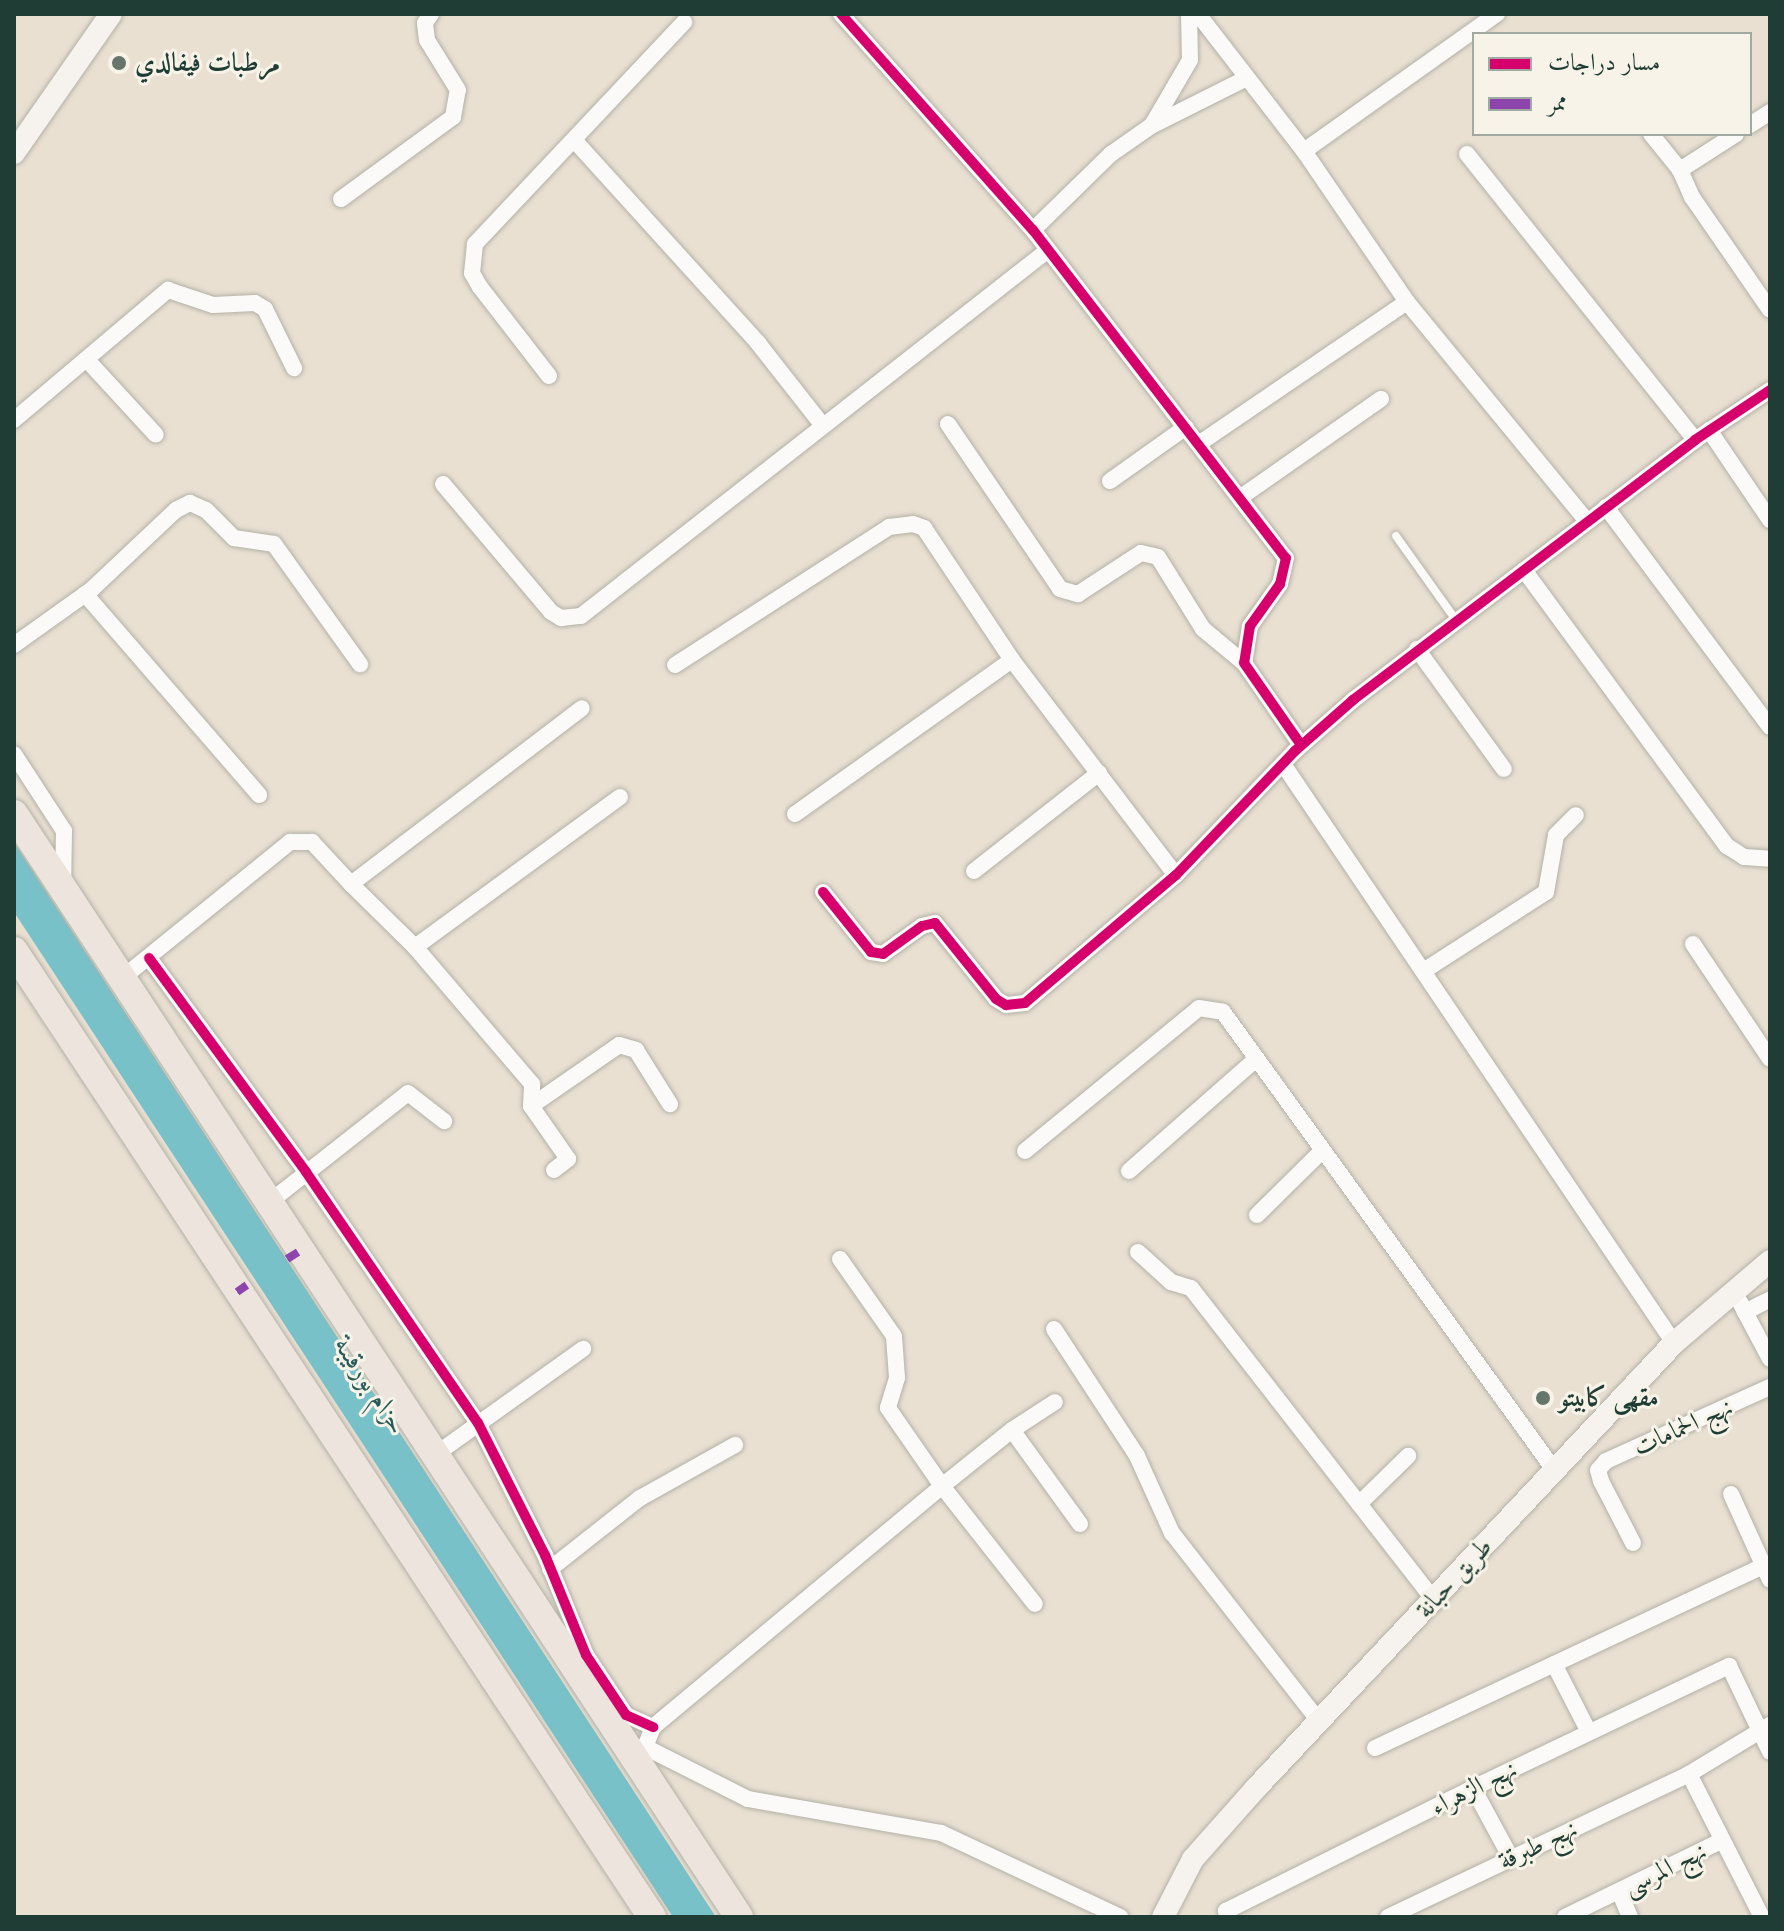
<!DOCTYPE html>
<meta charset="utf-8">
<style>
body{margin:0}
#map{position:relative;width:1784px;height:1931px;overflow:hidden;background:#e9e0d2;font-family:"Libre Caslon Text",Amiri,serif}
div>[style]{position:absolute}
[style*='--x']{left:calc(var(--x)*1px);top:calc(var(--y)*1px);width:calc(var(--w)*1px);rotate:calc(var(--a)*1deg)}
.water>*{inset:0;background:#78c1c9}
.roads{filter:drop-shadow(0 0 2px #b3b1a7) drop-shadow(0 0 2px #b3b1a7)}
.lane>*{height:8px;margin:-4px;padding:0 4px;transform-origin:4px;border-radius:4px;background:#fcfaf8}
.street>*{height:16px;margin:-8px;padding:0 8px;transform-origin:8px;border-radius:8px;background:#fcfaf8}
.secondary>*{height:22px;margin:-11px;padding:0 11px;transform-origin:11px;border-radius:11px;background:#f6f2ed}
.highway>*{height:28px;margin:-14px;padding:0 14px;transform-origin:14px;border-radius:14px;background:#ede5dd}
.quiet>*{height:8px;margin-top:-4px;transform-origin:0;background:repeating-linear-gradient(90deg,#8e44ad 0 16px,transparent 0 24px)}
.cycleway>*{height:10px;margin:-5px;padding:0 5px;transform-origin:5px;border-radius:5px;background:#d6006c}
.dots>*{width:22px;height:22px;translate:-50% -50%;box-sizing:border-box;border:4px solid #f7f3e8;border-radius:50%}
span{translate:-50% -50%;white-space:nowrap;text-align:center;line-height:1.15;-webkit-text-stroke:6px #f7f3e8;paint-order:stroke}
.poi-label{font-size:26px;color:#1f3d34;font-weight:700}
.left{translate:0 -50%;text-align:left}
.street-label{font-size:26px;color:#1f3d34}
.water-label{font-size:28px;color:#295b58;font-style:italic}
.frame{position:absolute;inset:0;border:16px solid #1f3d34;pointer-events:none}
.legend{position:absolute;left:1472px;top:32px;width:280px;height:104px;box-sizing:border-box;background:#f7f3e8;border:2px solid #a1aaa0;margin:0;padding:10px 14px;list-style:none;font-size:24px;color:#1f3d34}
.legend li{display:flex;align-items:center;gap:16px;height:40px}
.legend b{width:40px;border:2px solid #a1aaa0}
</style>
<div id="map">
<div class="water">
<div style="clip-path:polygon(14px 842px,716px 1917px,673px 1917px,14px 912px)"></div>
</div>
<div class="roads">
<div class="lane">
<div style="--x:1396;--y:536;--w:103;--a:54.5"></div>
</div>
<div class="street">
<div style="--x:841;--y:14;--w:289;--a:48.4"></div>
<div style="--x:1033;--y:230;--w:414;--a:52.4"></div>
<div style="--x:1286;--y:558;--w:27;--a:103"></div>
<div style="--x:1280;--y:584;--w:52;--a:125.5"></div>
<div style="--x:1250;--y:626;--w:37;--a:99"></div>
<div style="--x:1244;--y:663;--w:100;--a:55.2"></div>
<div style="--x:1198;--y:14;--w:173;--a:52.3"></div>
<div style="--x:1304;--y:151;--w:183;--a:55.7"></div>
<div style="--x:1407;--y:302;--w:283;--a:50.6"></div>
<div style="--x:1152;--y:125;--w:75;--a:-59.7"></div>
<div style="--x:1190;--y:60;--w:46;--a:-91.2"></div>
<div style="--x:1750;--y:125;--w:24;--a:-33"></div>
<div style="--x:1651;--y:134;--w:46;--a:51.1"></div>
<div style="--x:1736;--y:134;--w:67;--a:147.3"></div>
<div style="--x:1680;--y:170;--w:30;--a:66"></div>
<div style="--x:1692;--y:197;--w:137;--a:55.4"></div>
<div style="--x:575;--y:141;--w:273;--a:47.8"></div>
<div style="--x:758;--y:343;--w:105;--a:51.9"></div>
<div style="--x:1304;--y:151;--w:237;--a:-35.4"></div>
<div style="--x:1467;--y:154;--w:366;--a:51.4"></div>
<div style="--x:341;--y:199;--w:139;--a:-36.2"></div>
<div style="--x:453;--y:117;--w:27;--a:-80"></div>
<div style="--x:458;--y:90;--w:59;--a:-121.8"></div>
<div style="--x:427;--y:40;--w:17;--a:-97"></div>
<div style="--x:425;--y:23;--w:11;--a:-56"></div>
<div style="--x:1033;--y:230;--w:109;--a:-44.3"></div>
<div style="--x:1111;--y:154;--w:49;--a:-35"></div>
<div style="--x:1151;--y:126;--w:105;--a:-26.6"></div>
<div style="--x:88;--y:361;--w:100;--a:47.4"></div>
<div style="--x:549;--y:376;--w:113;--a:-127.8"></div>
<div style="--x:480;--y:287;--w:16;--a:-120"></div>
<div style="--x:472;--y:273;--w:29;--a:-84"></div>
<div style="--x:475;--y:244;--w:305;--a:-46.7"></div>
<div style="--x:14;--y:420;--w:202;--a:-40.2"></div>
<div style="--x:168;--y:290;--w:47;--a:18.4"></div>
<div style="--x:213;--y:305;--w:42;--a:-2.7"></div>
<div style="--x:255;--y:303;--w:12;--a:31"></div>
<div style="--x:265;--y:309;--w:66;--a:63.8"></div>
<div style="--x:948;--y:424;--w:199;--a:55.8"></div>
<div style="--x:1060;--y:589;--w:19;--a:16"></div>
<div style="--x:1078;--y:594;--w:75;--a:-33.1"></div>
<div style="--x:1141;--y:553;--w:17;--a:13"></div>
<div style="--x:1158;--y:557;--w:85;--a:58"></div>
<div style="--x:1203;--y:629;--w:53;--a:39.7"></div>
<div style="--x:1709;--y:430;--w:109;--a:55.9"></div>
<div style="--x:1200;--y:443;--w:250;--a:-34.3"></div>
<div style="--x:1110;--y:481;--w:93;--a:-35.4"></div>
<div style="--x:443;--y:484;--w:167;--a:49.8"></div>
<div style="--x:551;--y:612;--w:12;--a:31"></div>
<div style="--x:561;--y:618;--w:20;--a:-6"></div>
<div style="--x:581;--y:616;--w:593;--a:-38.09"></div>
<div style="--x:1241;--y:497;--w:171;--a:-35"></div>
<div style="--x:1606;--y:507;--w:274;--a:53.3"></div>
<div style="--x:1524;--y:570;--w:343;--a:53.7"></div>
<div style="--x:1727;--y:846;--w:20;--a:33"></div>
<div style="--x:1744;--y:857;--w:26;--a:4"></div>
<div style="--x:85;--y:594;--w:266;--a:49.1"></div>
<div style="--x:14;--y:645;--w:95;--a:-35.5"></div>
<div style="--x:91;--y:590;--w:117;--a:-43.3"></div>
<div style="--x:176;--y:510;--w:16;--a:-27"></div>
<div style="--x:190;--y:503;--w:17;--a:24"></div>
<div style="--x:206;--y:510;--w:40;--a:45"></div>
<div style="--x:234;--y:538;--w:40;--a:8.5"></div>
<div style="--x:274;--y:544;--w:148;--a:54.4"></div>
<div style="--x:1417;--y:649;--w:148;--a:54.1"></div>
<div style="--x:675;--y:665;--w:255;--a:-32.8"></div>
<div style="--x:889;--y:527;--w:24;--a:-7"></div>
<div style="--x:913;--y:524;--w:12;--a:20"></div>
<div style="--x:924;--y:528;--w:159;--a:56.3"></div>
<div style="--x:1012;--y:660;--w:270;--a:52.7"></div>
<div style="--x:14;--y:754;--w:92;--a:57"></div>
<div style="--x:64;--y:831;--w:58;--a:91"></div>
<div style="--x:1283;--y:764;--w:699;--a:55.97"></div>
<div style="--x:795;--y:814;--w:266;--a:-35.4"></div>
<div style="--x:974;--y:871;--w:159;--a:-38.1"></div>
<div style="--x:823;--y:892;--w:77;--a:51.3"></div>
<div style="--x:871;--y:952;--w:12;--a:9"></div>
<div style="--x:883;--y:954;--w:48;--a:-35.7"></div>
<div style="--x:922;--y:926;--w:13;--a:-13"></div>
<div style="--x:935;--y:923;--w:97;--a:51.2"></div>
<div style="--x:996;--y:999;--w:12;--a:31"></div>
<div style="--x:1006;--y:1005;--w:19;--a:-6"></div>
<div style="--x:1025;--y:1003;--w:198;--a:-40.3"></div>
<div style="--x:1176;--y:875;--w:172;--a:-46.2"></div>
<div style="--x:1295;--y:751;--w:77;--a:-41.3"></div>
<div style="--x:1353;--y:700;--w:430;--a:-37.2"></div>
<div style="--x:1695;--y:440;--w:90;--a:-33.7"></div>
<div style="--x:1693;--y:944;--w:138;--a:56.2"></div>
<div style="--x:415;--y:947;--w:254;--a:-36.2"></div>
<div style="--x:149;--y:958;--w:265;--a:53.7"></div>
<div style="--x:306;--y:1172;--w:304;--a:55.6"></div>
<div style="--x:478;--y:1423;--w:148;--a:63.1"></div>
<div style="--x:545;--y:1555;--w:108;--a:67.7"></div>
<div style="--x:586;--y:1655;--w:72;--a:56.3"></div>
<div style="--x:626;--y:1715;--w:30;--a:24"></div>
<div style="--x:1425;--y:970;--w:144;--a:-32.8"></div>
<div style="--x:1546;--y:892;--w:58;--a:-80"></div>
<div style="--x:1556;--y:835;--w:28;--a:-45"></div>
<div style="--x:121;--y:979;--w:218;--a:-39"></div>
<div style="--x:290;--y:842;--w:22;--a:0"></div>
<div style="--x:312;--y:842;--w:57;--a:47.1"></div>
<div style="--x:531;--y:1106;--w:107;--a:-34.7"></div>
<div style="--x:619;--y:1045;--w:18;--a:16"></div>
<div style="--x:636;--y:1050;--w:64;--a:57.8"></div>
<div style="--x:1025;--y:1151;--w:225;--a:-39.4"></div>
<div style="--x:1199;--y:1008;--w:24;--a:9"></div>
<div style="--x:1223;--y:1012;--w:566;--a:54.12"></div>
<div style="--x:554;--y:1170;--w:18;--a:-38"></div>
<div style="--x:568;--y:1159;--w:65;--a:-124.9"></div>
<div style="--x:531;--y:1106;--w:22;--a:-87"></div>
<div style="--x:532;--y:1084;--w:180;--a:-130.5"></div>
<div style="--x:415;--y:947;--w:90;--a:-135.5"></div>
<div style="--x:351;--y:884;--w:290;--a:-37.3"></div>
<div style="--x:1129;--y:1171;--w:169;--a:-41.4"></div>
<div style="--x:267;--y:1204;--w:179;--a:-38.2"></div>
<div style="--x:408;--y:1093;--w:46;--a:37.9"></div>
<div style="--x:1257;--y:1215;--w:91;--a:-44.6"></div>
<div style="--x:1138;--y:1252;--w:45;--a:42.3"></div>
<div style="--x:1171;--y:1282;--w:21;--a:17"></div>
<div style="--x:1191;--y:1288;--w:394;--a:52.1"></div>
<div style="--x:840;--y:1259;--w:94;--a:55"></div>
<div style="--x:894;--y:1336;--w:42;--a:85.9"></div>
<div style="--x:897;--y:1378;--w:31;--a:107"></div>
<div style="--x:888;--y:1408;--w:95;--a:55.3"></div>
<div style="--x:942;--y:1486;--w:90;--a:-38.7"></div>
<div style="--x:1012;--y:1430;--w:116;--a:54.1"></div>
<div style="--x:1740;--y:1302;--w:11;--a:63"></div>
<div style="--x:1745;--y:1312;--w:28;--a:-27"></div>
<div style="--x:1745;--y:1312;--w:53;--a:62"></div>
<div style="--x:1054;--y:1329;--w:152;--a:56.8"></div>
<div style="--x:1137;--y:1456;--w:85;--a:65.6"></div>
<div style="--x:1172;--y:1533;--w:239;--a:52"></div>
<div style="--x:1012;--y:1430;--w:51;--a:-33.1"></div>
<div style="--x:432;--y:1457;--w:186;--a:-35.6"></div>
<div style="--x:1731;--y:1494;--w:94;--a:65.6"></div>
<div style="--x:1359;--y:1504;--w:69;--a:-44.4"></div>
<div style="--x:1633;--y:1543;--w:70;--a:-117.3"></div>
<div style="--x:1601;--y:1481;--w:11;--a:-105"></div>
<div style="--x:1598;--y:1470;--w:12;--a:-48"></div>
<div style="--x:1606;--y:1461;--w:180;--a:-24.3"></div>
<div style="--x:550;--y:1569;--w:115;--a:-38.3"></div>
<div style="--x:640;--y:1498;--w:109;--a:-29.2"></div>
<div style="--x:1554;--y:1664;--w:76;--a:62.8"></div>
<div style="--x:645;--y:1747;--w:115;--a:26.8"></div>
<div style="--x:748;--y:1799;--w:196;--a:10"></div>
<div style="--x:941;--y:1833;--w:198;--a:25.1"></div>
<div style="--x:1375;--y:1748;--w:427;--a:-25.1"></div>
<div style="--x:632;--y:1755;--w:15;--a:-32"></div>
<div style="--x:645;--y:1747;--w:22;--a:-68"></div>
<div style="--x:653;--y:1727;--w:376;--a:-39.8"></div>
<div style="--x:942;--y:1486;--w:150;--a:51.8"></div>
<div style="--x:1689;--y:1774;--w:161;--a:63"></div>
<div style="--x:1473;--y:1788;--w:80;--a:61.5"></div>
<div style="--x:1619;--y:1891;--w:28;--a:67"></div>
<div style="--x:1229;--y:1917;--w:7;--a:-117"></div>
<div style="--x:1226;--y:1911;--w:276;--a:-26.5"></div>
<div style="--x:1473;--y:1788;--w:284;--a:-25.5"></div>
<div style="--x:1729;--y:1666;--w:95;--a:64.5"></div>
<div style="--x:1388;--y:1917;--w:333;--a:-25.4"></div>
<div style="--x:1689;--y:1774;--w:95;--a:-31.2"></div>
<div style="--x:1565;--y:1917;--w:174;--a:-26"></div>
</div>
<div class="secondary">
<div style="--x:14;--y:153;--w:169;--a:-55.1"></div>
<div style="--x:1163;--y:1917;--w:65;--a:-62.7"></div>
<div style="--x:1193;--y:1859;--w:95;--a:-48.4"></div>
<div style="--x:1256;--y:1788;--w:611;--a:-46.79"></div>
<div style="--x:1674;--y:1343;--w:126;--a:-40.5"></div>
</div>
<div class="highway">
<div style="--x:14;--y:814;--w:1320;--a:56.68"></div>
<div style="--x:14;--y:951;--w:1158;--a:56.56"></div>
</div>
</div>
<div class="quiet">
<div style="--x:287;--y:1259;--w:13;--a:-32"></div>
<div style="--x:237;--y:1292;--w:12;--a:-35"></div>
</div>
<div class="cycleway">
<div style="--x:841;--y:14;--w:289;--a:48.4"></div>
<div style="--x:1033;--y:230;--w:414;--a:52.4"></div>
<div style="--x:1286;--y:558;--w:27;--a:103"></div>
<div style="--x:1280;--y:584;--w:52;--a:125.5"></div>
<div style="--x:1250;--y:626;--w:37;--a:99"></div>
<div style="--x:1244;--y:663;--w:100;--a:55.2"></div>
<div style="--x:823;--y:892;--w:77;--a:51.3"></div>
<div style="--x:871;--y:952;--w:12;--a:9"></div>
<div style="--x:883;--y:954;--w:48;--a:-35.7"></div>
<div style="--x:922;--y:926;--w:13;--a:-13"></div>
<div style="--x:935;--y:923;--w:97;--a:51.2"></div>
<div style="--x:996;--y:999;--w:12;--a:31"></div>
<div style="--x:1006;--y:1005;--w:19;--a:-6"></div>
<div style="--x:1025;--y:1003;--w:198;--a:-40.3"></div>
<div style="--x:1176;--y:875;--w:172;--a:-46.2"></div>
<div style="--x:1295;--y:751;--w:77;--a:-41.3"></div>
<div style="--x:1353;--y:700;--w:430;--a:-37.2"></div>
<div style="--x:1695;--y:440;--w:90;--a:-33.7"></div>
<div style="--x:149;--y:958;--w:265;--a:53.7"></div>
<div style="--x:306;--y:1172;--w:304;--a:55.6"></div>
<div style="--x:478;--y:1423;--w:148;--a:63.1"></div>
<div style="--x:545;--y:1555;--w:108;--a:67.7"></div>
<div style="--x:586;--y:1655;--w:72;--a:56.3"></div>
<div style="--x:626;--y:1715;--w:30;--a:24"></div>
</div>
<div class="dots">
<div style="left:119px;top:63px;background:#66766b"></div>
<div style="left:1543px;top:1398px;background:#66766b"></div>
</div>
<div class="poi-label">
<span class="left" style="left:135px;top:63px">مرطبات فيفالدي</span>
<span class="left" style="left:1559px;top:1398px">مقهى كابيتو</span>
</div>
<div class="street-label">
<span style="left:1683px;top:1427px;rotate:-24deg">نهج الحمامات</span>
<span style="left:1454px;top:1578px;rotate:-47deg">طريق حبانة</span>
<span style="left:1474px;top:1788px;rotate:-26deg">نهج الزهراء</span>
<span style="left:1538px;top:1845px;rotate:-25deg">نهج طبرقة</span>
<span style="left:1665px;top:1869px;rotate:-26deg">نهج المرسى</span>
</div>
<div class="water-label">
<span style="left:372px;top:1385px;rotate:57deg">حزام بورقيبة</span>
</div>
<div class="frame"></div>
<ul class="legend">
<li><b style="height:10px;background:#d6006c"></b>مسار دراجات</li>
<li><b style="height:10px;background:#8e44ad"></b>ممر</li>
</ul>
</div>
